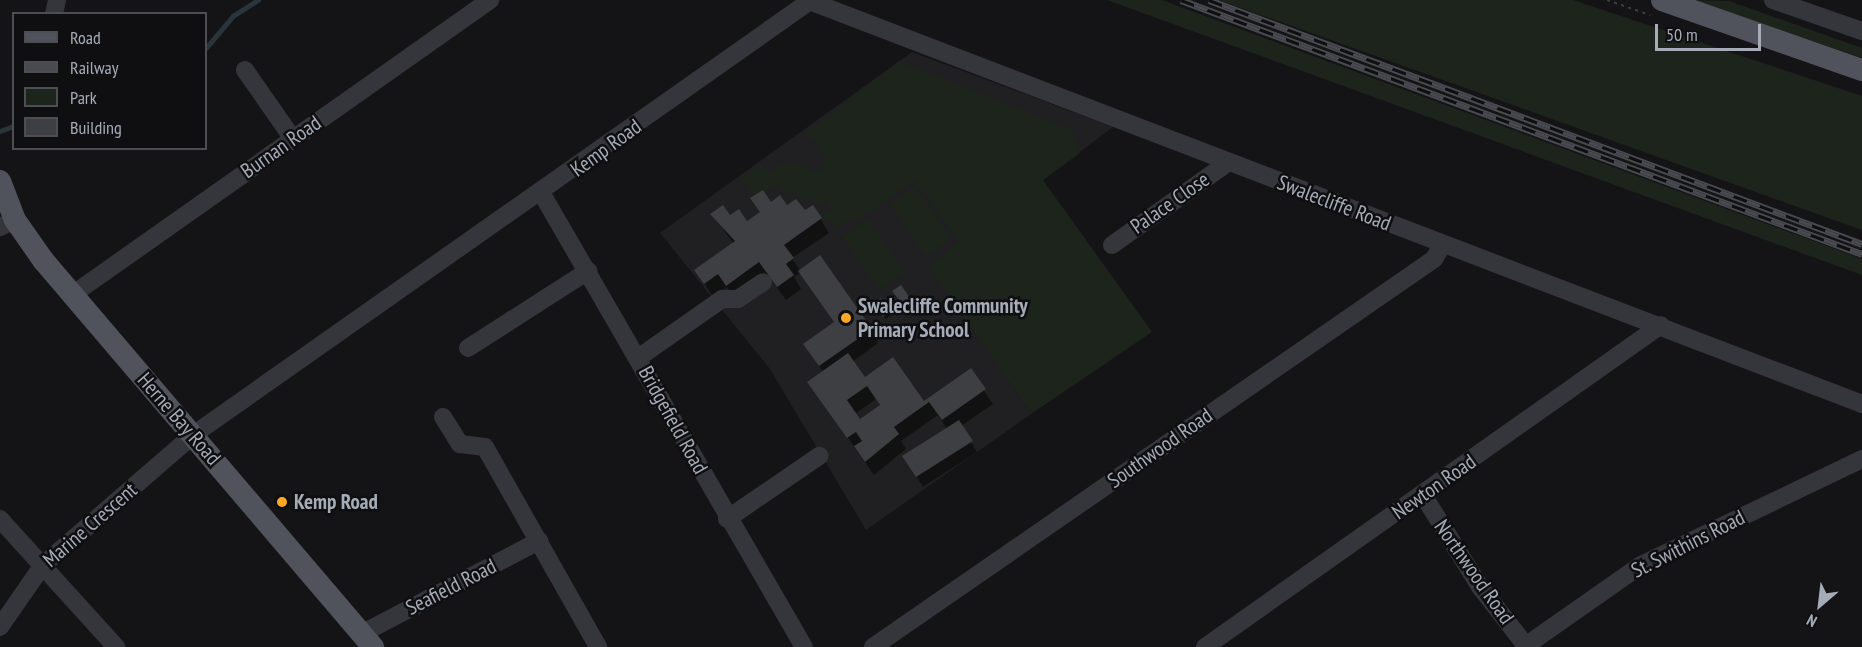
<!DOCTYPE html>
<style>
body{margin:0}
#map{position:relative;width:1862px;height:647px;overflow:hidden;background:#141416;font-family:"PT Sans Narrow",sans-serif}
div>[style]{position:absolute}
[style*='--x']{left:calc(var(--x)*1px);top:calc(var(--y)*1px);width:calc(var(--w)*1px);rotate:calc(var(--a)*1deg)}
.built>*{inset:0;background:#202023}
.green>*{inset:0;background:#1c241c}
.shadow>*{inset:0;background:#0007}
.stream>*{height:4.5px;margin:-2.25px;padding:0 2.25px;transform-origin:2.25px;border-radius:2.25px;background:#29343b}
.building>*{inset:0;background:#3e3f43}
.path>*{height:2px;margin-top:-1px;transform-origin:0;background:repeating-linear-gradient(90deg,#3b3d42 0 3px,transparent 0 7.5px)}
.minor>*{height:18px;margin:-9px;padding:0 9px;transform-origin:9px;border-radius:9px;background:#35363b}
.major>*{height:22px;margin:-11px;padding:0 11px;transform-origin:11px;border-radius:11px;background:#50535b}
.rail>*{height:7px;margin-top:-3.5px;transform-origin:0;background:repeating-linear-gradient(90deg,#0f0f11 0 14px,#484a50 0 28px);box-sizing:border-box;border-block:2px solid #484a50}
.dots>*{width:16px;height:16px;translate:-50% -50%;box-sizing:border-box;border:3px solid #0f0f11;border-radius:50%}
span{translate:-50% -50%;white-space:nowrap;text-align:center;line-height:1.15;-webkit-text-stroke:5px #0f0f11;paint-order:stroke}
.street-label{font-size:21px;color:#a5acb7}
.poi-label{font-size:21px;color:#a5acb7;font-weight:700}
.left{translate:0 -50%;text-align:left}
.legend{position:absolute;left:12px;top:12px;width:195px;height:138px;box-sizing:border-box;background:#0f0f11;border:2px solid #4b4e53;margin:0;padding:8px 10px;list-style:none;font-size:18px;color:#a5acb7}
.legend li{display:flex;align-items:center;gap:12px;height:30px}
.legend b{width:30px;border:2px solid #4b4e53}
.north{position:absolute;left:1790px;top:575px;width:60px;height:60px;-webkit-text-stroke:4px #0f0f11;paint-order:stroke;rotate:208deg;font-size:16px;font-weight:700;line-height:24px;text-align:center;color:#a5acb7}
.north::after{content:'';display:block;margin:auto;width:21px;height:27px;background:#a5acb7;clip-path:polygon(50% 0,100% 100%,50% 72%,0 100%)}
.scale{position:absolute;left:1655px;top:24px;width:106px;height:27px;box-sizing:border-box;border:3px solid #a5acb7;border-top:0;padding-left:8px;font-size:18px;line-height:21px;white-space:nowrap;color:#a5acb7;-webkit-text-stroke:4px #0f0f11;paint-order:stroke}
</style>
<div id="map">
<div class="built">
<div style="clip-path:polygon(912px 52px,1113px 127px,929px 266px,1031px 414px,866px 530px,770px 369px,660px 233px)"></div>
</div>
<div class="green">
<div style="clip-path:polygon(1107px 0,1162px 0,1862px 259px,1862px 275px)"></div>
<div style="clip-path:polygon(1219px 0,1573px 0,1862px 96px,1862px 230px)"></div>
<div style="clip-path:polygon(1692px 0,1729px 1px,1862px 48px,1862px 58px)"></div>
<div style="clip-path:polygon(899px 61px,1072px 130px,1080px 153px,1043px 180px,1152px 332px,1031px 414px,928px 266px,959px 242px,915px 181px,854px 223px,849px 219px,837px 228px,821px 216px,831px 210px,826px 202px,818px 207px,810px 197px,802px 201px,793px 190px,785px 196px,776px 185px,754px 196px,740px 178px,760px 165px,773px 172px,783px 162px,798px 162px,811px 172px,822px 169px,825px 161px,817px 142px,804px 134px)"></div>
<div style="clip-path:polygon(915px 186px,952px 239px,926px 257px,889px 204px)"></div>
<div style="clip-path:polygon(868px 219px,905px 272px,879px 290px,842px 237px)"></div>
</div>
<div class="shadow">
<div style="clip-path:polygon(evenodd,762px 192px,771px 204px,780px 197px,787px 207px,796px 201px,804px 213px,813px 207px,829px 233px,792px 258px,800px 271px,820px 257px,871px 330px,878px 343px,852px 362px,865px 379px,893px 359px,924px 403px,970px 370px,993px 404px,961px 426px,977px 452px,923px 487px,904px 456px,947px 429px,938px 415px,901px 441px,906px 449px,874px 475px,809px 382px,823px 372px,805px 344px,835px 323px,801px 272px,794px 277px,801px 289px,786px 300px,768px 275px,735px 298px,727px 287px,713px 297px,696px 270px,734px 244px,712px 214px,723px 207px,730px 217px,739px 211px,747px 223px,761px 213px,752px 199px,762px 192px,876px 399px,881px 406px,859px 421px,855px 414px,876px 399px)"></div>
<div style="clip-path:polygon(896px 295px,909px 299px,911px 301px,904px 306px)"></div>
<div style="clip-path:polygon(880px 300px,891px 315px,886px 319px,876px 307px)"></div>
</div>
<div class="stream">
<div style="--x:206;--y:48;--w:42;--a:-49.8"></div>
<div style="--x:233;--y:16;--w:30;--a:-33"></div>
<div style="--x:0;--y:131;--w:15;--a:-20"></div>
</div>
<div class="building">
<div style="clip-path:polygon(763px 190px,771px 202px,780px 195px,787px 205px,796px 199px,805px 210px,813px 205px,822px 218px,784px 245px,794px 258px,786px 264px,794px 275px,777px 287px,759px 262px,726px 286px,718px 274px,704px 284px,694px 270px,735px 241px,710px 214px,723px 205px,730px 215px,739px 209px,747px 221px,760px 212px,750px 198px)"></div>
<div style="clip-path:polygon(820px 255px,872px 329px,819px 366px,803px 344px,834px 322px,798px 271px)"></div>
<div style="clip-path:polygon(901px 285px,910px 298px,902px 304px,892px 291px)"></div>
<div style="clip-path:polygon(881px 298px,891px 311px,883px 317px,873px 304px)"></div>
<div style="clip-path:polygon(evenodd,848px 353px,865px 377px,893px 357px,924px 401px,971px 368px,986px 389px,942px 420px,929px 402px,894px 427px,899px 434px,865px 462px,854px 446px,862px 441px,856px 432px,847px 438px,807px 382px,848px 353px,867px 386px,880px 405px,860px 419px,847px 400px,867px 386px)"></div>
<div style="clip-path:polygon(959px 420px,973px 441px,916px 477px,902px 456px)"></div>
</div>
<div class="path">
<div style="--x:1607;--y:0;--w:46;--a:19.2"></div>
</div>
<div class="minor">
<div style="--x:807;--y:0;--w:1130;--a:20.95"></div>
<div style="--x:1773;--y:0;--w:94;--a:19.2"></div>
<div style="--x:54;--y:14;--w:14;--a:-78"></div>
<div style="--x:245;--y:70;--w:84;--a:55.2"></div>
<div style="--x:542;--y:194;--w:523;--a:59.96"></div>
<div style="--x:0;--y:227;--w:17;--a:-25"></div>
<div style="--x:1112;--y:245;--w:143;--a:-35.4"></div>
<div style="--x:72;--y:295;--w:512;--a:-35.21"></div>
<div style="--x:468;--y:348;--w:143;--a:-32.7"></div>
<div style="--x:638;--y:358;--w:103;--a:-35.1"></div>
<div style="--x:722;--y:299;--w:16;--a:0"></div>
<div style="--x:738;--y:299;--w:30;--a:-34"></div>
<div style="--x:443;--y:417;--w:32;--a:58"></div>
<div style="--x:460;--y:444;--w:25;--a:7"></div>
<div style="--x:485;--y:447;--w:230;--a:60.5"></div>
<div style="--x:1423;--y:495;--w:110;--a:58.1"></div>
<div style="--x:1481;--y:588;--w:75;--a:52.1"></div>
<div style="--x:0;--y:519;--w:173;--a:47.8"></div>
<div style="--x:727;--y:519;--w:112;--a:-34.4"></div>
<div style="--x:0;--y:627;--w:75;--a:-55.3"></div>
<div style="--x:43;--y:565;--w:198;--a:-40.9"></div>
<div style="--x:193;--y:435;--w:754;--a:-35.12"></div>
<div style="--x:363;--y:633;--w:199;--a:-27.6"></div>
<div style="--x:873;--y:647;--w:682;--a:-34.67"></div>
<div style="--x:1434;--y:259;--w:17;--a:-59"></div>
<div style="--x:1205;--y:647;--w:558;--a:-35.23"></div>
<div style="--x:1524;--y:647;--w:143;--a:-35"></div>
<div style="--x:1641;--y:565;--w:245;--a:-25.6"></div>
</div>
<div class="major">
<div style="--x:1662;--y:0;--w:212;--a:19.3"></div>
<div style="--x:0;--y:181;--w:42;--a:69"></div>
<div style="--x:15;--y:220;--w:49;--a:55"></div>
<div style="--x:43;--y:260;--w:509;--a:49.55"></div>
</div>
<div class="rail">
<div style="--x:1181;--y:0;--w:727;--a:20.45"></div>
<div style="--x:1209;--y:0;--w:697;--a:20.49"></div>
</div>
<div class="dots">
<div style="left:846px;top:318px;background:#ffa823"></div>
<div style="left:282px;top:502px;background:#ffa823"></div>
</div>
<div class="street-label">
<span style="left:281px;top:147px;rotate:-35deg">Burnan Road</span>
<span style="left:606px;top:148px;rotate:-36deg">Kemp Road</span>
<span style="left:1170px;top:203px;rotate:-35deg">Palace Close</span>
<span style="left:1334px;top:203px;rotate:21deg">Swalecliffe Road</span>
<span style="left:179px;top:419px;rotate:49deg">Herne Bay Road</span>
<span style="left:673px;top:420px;rotate:61deg">Bridgefield Road</span>
<span style="left:1160px;top:448px;rotate:-35deg">Southwood Road</span>
<span style="left:1434px;top:487px;rotate:-35deg">Newton Road</span>
<span style="left:90px;top:525px;rotate:-41deg">Marine Crescent</span>
<span style="left:1688px;top:544px;rotate:-27deg">St. Swithins Road</span>
<span style="left:1474px;top:572px;rotate:55deg">Northwood Road</span>
<span style="left:451px;top:587px;rotate:-27deg">Seafield Road</span>
</div>
<div class="poi-label">
<span class="left" style="left:858px;top:318px">Swalecliffe Community<br>Primary School</span>
<span class="left" style="left:294px;top:502px">Kemp Road</span>
</div>
<ul class="legend">
<li><b style="height:8px;background:#50535b"></b>Road</li>
<li><b style="height:8px;background:#484a50"></b>Railway</li>
<li><b style="height:16px;background:#1c241c"></b>Park</li>
<li><b style="height:16px;background:#3e3f43"></b>Building</li>
</ul>
<div class="north">N</div>
<div class="scale">50 m</div>
</div>
